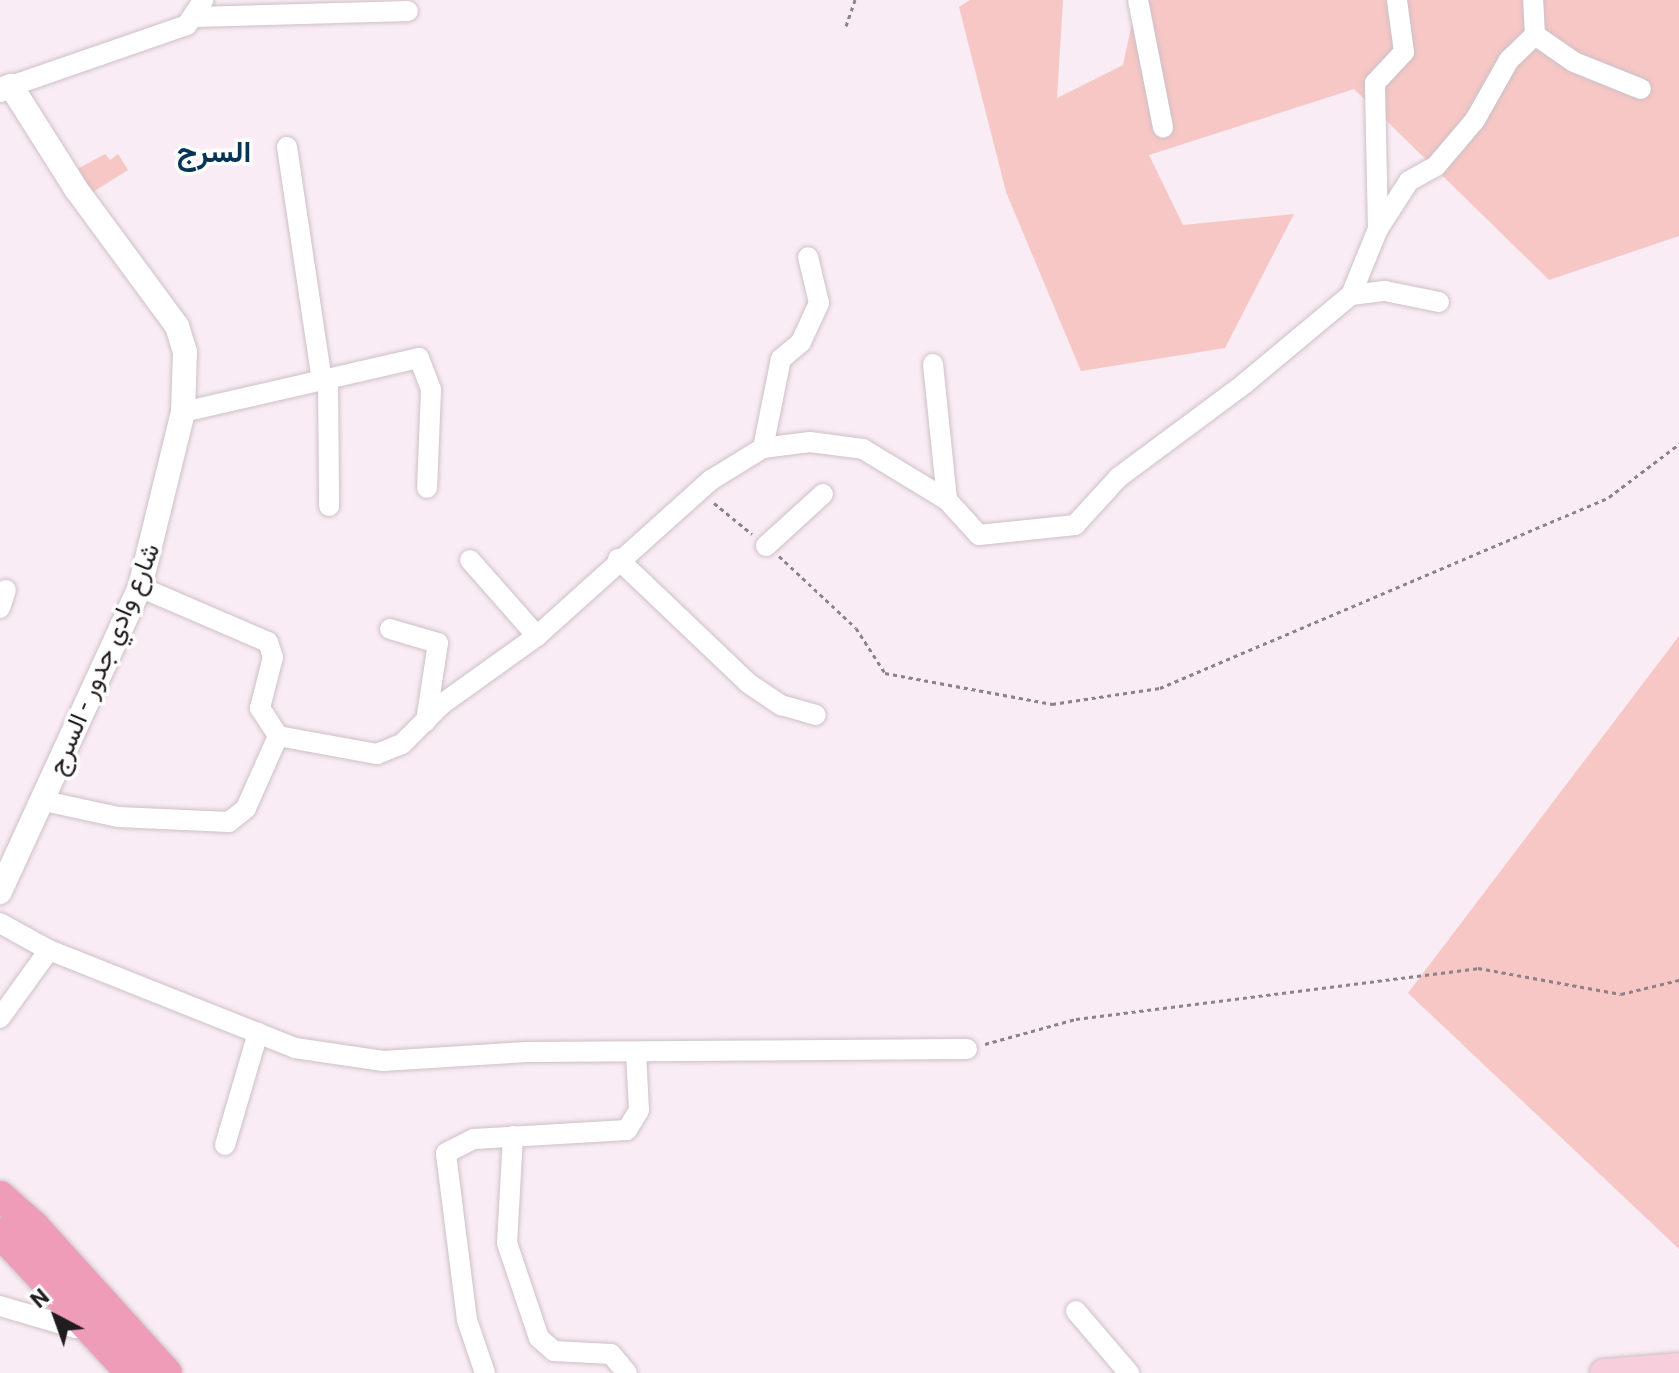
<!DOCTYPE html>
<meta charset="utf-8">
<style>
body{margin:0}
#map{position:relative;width:1679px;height:1373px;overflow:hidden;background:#faecf4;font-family:Roboto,Vazirmatn,sans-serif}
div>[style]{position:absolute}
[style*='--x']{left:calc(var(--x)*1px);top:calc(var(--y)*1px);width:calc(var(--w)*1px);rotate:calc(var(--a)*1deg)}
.green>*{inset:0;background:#f6c7c5}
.path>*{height:3px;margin-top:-1.5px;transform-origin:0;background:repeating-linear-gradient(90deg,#8c8288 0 4px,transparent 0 8px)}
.roads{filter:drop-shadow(0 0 2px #cdc0c7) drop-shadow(0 0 2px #cdc0c7)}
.minor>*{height:20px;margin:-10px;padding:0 10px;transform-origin:10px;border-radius:10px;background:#fff}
.tertiary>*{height:24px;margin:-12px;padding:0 12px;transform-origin:12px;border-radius:12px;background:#fff}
.secondary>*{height:28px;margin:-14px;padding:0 14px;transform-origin:14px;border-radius:14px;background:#f6cedc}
.primary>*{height:30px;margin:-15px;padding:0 15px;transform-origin:15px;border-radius:15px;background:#ee9cb8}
span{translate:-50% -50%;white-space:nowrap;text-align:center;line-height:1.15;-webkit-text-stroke:7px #fff;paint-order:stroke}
.street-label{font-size:26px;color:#211c1f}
.quarter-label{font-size:30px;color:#043559;font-weight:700}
.north{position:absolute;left:16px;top:1277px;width:80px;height:80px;-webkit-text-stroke:6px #fff;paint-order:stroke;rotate:319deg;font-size:22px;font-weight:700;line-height:32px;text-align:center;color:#211c1f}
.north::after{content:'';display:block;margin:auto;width:28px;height:36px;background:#211c1f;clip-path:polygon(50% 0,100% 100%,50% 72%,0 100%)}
</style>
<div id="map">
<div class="green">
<div style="clip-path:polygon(970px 0,1063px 0,1057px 98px,1123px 65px,1137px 0,1679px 0,1679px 236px,1549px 280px,1354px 89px,1149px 155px,1183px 225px,1294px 214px,1225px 348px,1081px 371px,1006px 192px,959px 7px)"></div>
<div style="clip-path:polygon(105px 154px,110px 160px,118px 154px,128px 170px,85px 197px,72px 172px)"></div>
<div style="clip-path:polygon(1679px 636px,1679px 1249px,1408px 993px)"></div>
</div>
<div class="path">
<div style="--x:846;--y:26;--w:28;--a:-71"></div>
<div style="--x:714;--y:503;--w:49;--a:39.2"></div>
<div style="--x:779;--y:556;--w:105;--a:43.1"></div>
<div style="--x:856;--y:628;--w:54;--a:57.2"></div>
<div style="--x:885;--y:673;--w:170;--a:10.5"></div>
<div style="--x:1052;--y:704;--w:109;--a:-8.4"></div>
<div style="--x:1160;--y:688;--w:488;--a:-23"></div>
<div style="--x:1609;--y:497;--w:88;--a:-37.1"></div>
<div style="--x:985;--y:1044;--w:94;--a:-15.4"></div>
<div style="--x:1076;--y:1019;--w:405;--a:-7.2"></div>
<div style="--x:1478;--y:968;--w:145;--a:10.3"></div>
<div style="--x:1621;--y:994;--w:60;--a:-13.6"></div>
</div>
<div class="roads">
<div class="minor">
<div style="--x:1138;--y:0;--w:130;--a:78.9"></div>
<div style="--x:196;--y:17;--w:212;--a:-1.6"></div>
<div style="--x:1535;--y:35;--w:47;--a:34.7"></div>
<div style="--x:1574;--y:62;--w:72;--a:21.9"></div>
<div style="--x:11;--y:86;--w:186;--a:-19.1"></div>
<div style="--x:187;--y:25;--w:30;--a:-57"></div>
<div style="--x:287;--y:147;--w:238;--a:81.5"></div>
<div style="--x:1378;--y:229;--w:146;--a:-91.2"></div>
<div style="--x:1375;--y:83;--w:42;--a:-46.9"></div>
<div style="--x:1404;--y:52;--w:52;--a:-97.7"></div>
<div style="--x:1351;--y:295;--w:34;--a:-7"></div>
<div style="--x:1385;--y:291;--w:55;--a:11.5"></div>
<div style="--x:933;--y:364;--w:137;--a:84.1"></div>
<div style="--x:328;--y:380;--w:126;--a:89.5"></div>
<div style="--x:183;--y:412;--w:242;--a:-12.9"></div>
<div style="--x:419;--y:358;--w:34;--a:69"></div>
<div style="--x:431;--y:390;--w:98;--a:92.3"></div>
<div style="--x:763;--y:448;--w:91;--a:-78.6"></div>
<div style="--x:781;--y:359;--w:26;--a:-40"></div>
<div style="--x:801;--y:342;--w:43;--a:-65.2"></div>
<div style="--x:819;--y:303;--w:47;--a:-103.4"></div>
<div style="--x:766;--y:546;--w:77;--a:-42.4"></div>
<div style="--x:618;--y:559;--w:180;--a:43.6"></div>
<div style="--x:748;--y:683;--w:40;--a:34"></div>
<div style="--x:781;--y:705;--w:36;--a:16"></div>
<div style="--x:470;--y:560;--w:101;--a:48.6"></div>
<div style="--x:140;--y:587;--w:139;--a:23.3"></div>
<div style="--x:268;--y:642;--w:16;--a:72"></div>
<div style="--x:273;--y:657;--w:53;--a:104.3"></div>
<div style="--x:260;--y:708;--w:33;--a:57"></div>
<div style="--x:278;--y:736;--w:101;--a:10.3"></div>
<div style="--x:377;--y:754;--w:27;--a:-22"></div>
<div style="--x:402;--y:744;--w:57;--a:-45"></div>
<div style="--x:442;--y:704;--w:117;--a:-35.6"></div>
<div style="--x:537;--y:636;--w:234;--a:-41.9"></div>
<div style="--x:711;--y:480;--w:61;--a:-31.6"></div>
<div style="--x:763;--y:448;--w:47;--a:-7.3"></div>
<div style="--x:810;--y:442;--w:53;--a:7.5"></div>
<div style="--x:863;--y:449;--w:98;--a:31.3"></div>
<div style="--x:947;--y:500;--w:47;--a:47.6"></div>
<div style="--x:979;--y:535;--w:97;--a:-5.9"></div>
<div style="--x:1075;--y:525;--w:65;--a:-47.5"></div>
<div style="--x:1119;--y:477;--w:156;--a:-36.6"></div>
<div style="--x:1244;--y:384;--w:139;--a:-39.8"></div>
<div style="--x:1351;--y:295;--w:71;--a:-67.8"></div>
<div style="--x:1378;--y:229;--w:57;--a:-57.1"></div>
<div style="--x:1409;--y:181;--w:31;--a:-29"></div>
<div style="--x:1436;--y:166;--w:60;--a:-49.7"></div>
<div style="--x:1475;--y:120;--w:69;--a:-60.5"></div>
<div style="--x:1509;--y:60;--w:36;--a:-44"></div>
<div style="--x:1535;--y:35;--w:35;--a:-93"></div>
<div style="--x:0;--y:608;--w:19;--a:-72"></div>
<div style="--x:390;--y:629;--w:50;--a:16.3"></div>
<div style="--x:438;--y:643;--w:79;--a:98.7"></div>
<div style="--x:44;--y:801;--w:76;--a:12.2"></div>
<div style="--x:118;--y:817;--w:111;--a:2.6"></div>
<div style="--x:229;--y:822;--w:22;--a:-39"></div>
<div style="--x:246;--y:808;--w:79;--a:-66"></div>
<div style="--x:0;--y:923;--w:56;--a:28.9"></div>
<div style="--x:49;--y:950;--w:265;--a:21.7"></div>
<div style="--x:295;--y:1048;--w:89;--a:8.4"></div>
<div style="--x:383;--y:1061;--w:144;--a:-3.6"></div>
<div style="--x:527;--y:1052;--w:440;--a:-0.4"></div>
<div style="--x:0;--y:1018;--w:84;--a:-54.2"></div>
<div style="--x:513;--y:1136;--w:107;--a:93.2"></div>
<div style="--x:507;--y:1243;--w:100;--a:71.4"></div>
<div style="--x:539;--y:1338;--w:20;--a:41"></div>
<div style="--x:554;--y:1351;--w:57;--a:3"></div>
<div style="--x:611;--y:1354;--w:25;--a:50"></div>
<div style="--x:225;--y:1145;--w:117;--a:-73.6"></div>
<div style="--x:0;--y:1306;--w:78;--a:16.3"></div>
<div style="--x:75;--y:1328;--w:15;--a:-4"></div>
<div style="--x:1076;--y:1311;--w:82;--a:49.5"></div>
<div style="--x:485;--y:1373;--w:56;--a:-108.8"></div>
<div style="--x:467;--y:1320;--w:168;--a:-97.2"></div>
<div style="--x:446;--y:1153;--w:31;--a:-27"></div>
<div style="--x:474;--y:1139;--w:153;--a:-3.4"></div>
<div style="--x:627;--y:1130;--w:23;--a:-59"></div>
<div style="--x:639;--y:1110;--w:57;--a:-93"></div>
</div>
<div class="tertiary">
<div style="--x:0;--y:90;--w:12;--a:-20"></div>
<div style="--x:11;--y:86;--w:122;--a:57.7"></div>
<div style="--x:76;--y:189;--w:170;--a:53.6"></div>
<div style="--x:177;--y:326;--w:27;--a:73"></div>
<div style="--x:185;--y:352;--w:60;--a:91.9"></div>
<div style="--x:183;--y:412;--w:180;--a:103.8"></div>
<div style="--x:140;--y:587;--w:336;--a:114.7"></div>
</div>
<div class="secondary">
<div style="--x:1604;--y:1373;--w:75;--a:-4.6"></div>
</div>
<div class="primary">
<div style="--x:0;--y:1196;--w:45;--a:41.4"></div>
<div style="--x:34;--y:1226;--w:198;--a:47.9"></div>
<div style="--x:0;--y:1233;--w:192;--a:46.9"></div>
</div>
</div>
<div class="street-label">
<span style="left:104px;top:659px;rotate:-67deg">شارع وادي جدور - السرج</span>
</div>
<div class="quarter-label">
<span style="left:214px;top:152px">السرج</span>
</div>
<div class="north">N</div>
</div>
